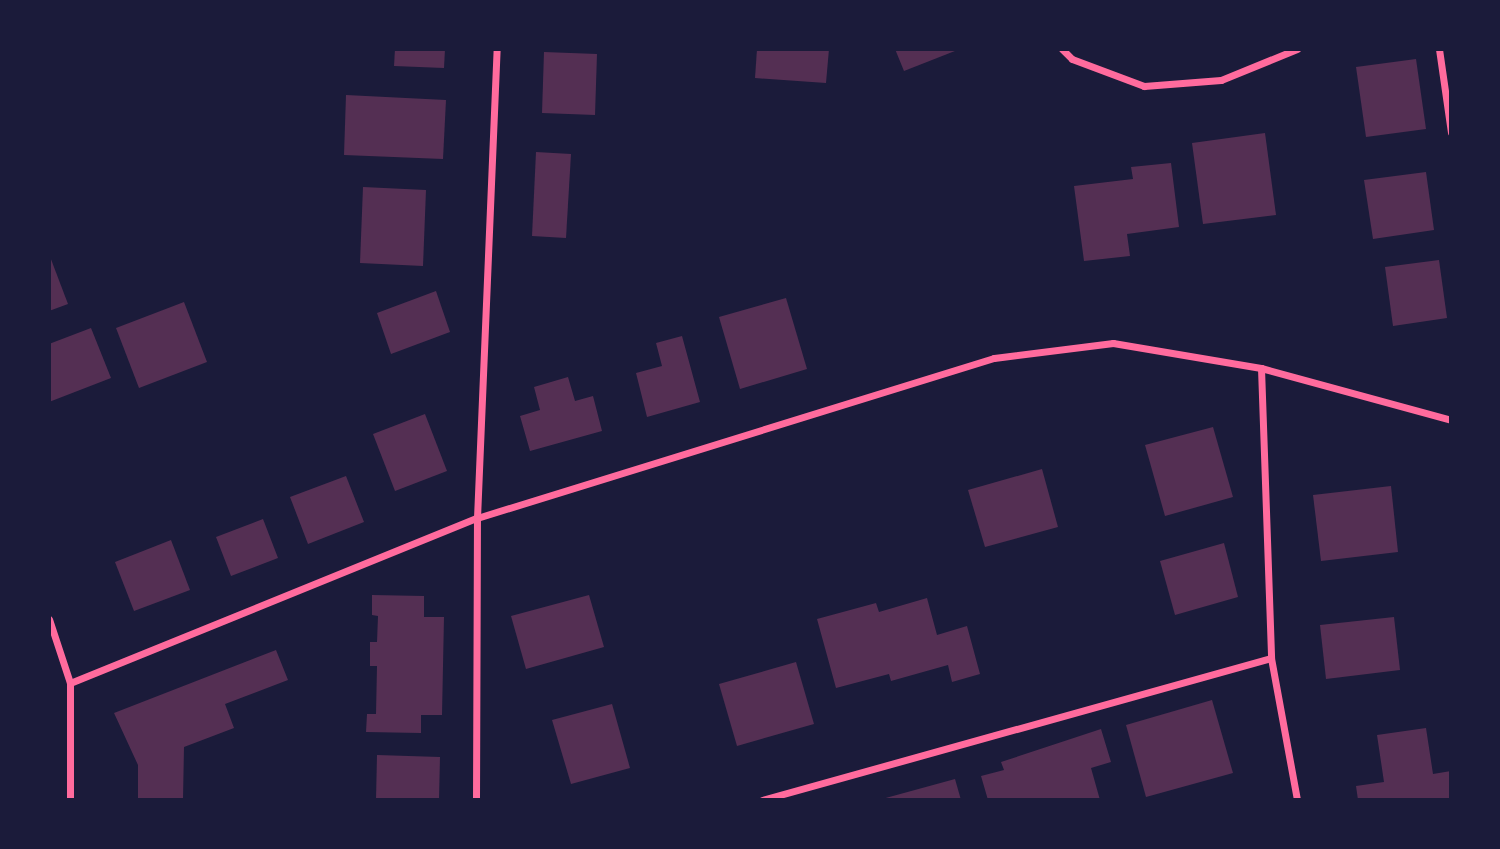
<!DOCTYPE html>
<style>
body{margin:0}
#map{position:relative;width:1500px;height:849px;overflow:hidden;background:#1b1b3a;font-family:Rubik,sans-serif}
div>[style]{position:absolute}
[style*='--x']{left:calc(var(--x)*1px);top:calc(var(--y)*1px);width:calc(var(--w)*1px);rotate:calc(var(--a)*1deg)}
.building>*{inset:0;background:#542f53}
.minor>*{height:7px;margin:-3.5px;padding:0 3.5px;transform-origin:3.5px;border-radius:3.5px;background:#ff6b9d}
span{translate:-50% -50%;white-space:nowrap;text-align:center;line-height:1.15;-webkit-text-stroke:7px #1b1b3a;paint-order:stroke}
.frame{position:absolute;inset:0;border:51px solid #1b1b3a;pointer-events:none}
</style>
<div id="map">
<div class="building">
<div style="clip-path:polygon(395px 49px,445px 49px,444px 68px,394px 66px)"></div>
<div style="clip-path:polygon(757px 49px,829px 49px,826px 83px,755px 78px)"></div>
<div style="clip-path:polygon(895px 49px,960px 49px,904px 71px)"></div>
<div style="clip-path:polygon(544px 52px,597px 54px,595px 115px,542px 113px)"></div>
<div style="clip-path:polygon(1416px 59px,1426px 129px,1366px 137px,1356px 67px)"></div>
<div style="clip-path:polygon(346px 95px,446px 100px,443px 159px,344px 155px)"></div>
<div style="clip-path:polygon(1265px 133px,1276px 215px,1203px 224px,1192px 143px)"></div>
<div style="clip-path:polygon(536px 152px,571px 154px,566px 238px,532px 236px)"></div>
<div style="clip-path:polygon(1171px 163px,1179px 227px,1127px 234px,1130px 256px,1084px 261px,1074px 186px,1133px 179px,1131px 167px)"></div>
<div style="clip-path:polygon(1426px 172px,1434px 230px,1373px 239px,1364px 180px)"></div>
<div style="clip-path:polygon(363px 187px,426px 190px,423px 266px,360px 263px)"></div>
<div style="clip-path:polygon(49px 254px,68px 304px,49px 311px)"></div>
<div style="clip-path:polygon(1439px 260px,1447px 318px,1393px 326px,1385px 267px)"></div>
<div style="clip-path:polygon(436px 291px,450px 332px,391px 354px,377px 313px)"></div>
<div style="clip-path:polygon(786px 298px,807px 369px,740px 389px,719px 317px)"></div>
<div style="clip-path:polygon(184px 302px,207px 362px,139px 388px,116px 328px)"></div>
<div style="clip-path:polygon(91px 328px,111px 378px,49px 402px,49px 344px)"></div>
<div style="clip-path:polygon(682px 336px,700px 402px,647px 417px,636px 373px,662px 366px,656px 343px)"></div>
<div style="clip-path:polygon(568px 377px,575px 401px,593px 396px,602px 431px,530px 451px,520px 416px,540px 410px,534px 387px)"></div>
<div style="clip-path:polygon(425px 414px,447px 471px,395px 491px,373px 434px)"></div>
<div style="clip-path:polygon(1213px 427px,1233px 497px,1165px 516px,1145px 445px)"></div>
<div style="clip-path:polygon(1042px 469px,1058px 527px,985px 547px,968px 490px)"></div>
<div style="clip-path:polygon(346px 476px,364px 522px,308px 544px,290px 497px)"></div>
<div style="clip-path:polygon(1391px 486px,1398px 552px,1321px 561px,1313px 495px)"></div>
<div style="clip-path:polygon(263px 519px,278px 558px,231px 576px,216px 537px)"></div>
<div style="clip-path:polygon(171px 540px,190px 590px,134px 611px,115px 562px)"></div>
<div style="clip-path:polygon(1224px 543px,1238px 597px,1175px 615px,1160px 561px)"></div>
<div style="clip-path:polygon(372px 595px,424px 596px,424px 617px,444px 617px,442px 715px,421px 715px,421px 733px,366px 732px,367px 714px,376px 714px,377px 666px,370px 666px,370px 642px,377px 642px,378px 616px,372px 615px)"></div>
<div style="clip-path:polygon(589px 595px,604px 647px,526px 669px,511px 616px)"></div>
<div style="clip-path:polygon(927px 598px,937px 635px,967px 626px,980px 674px,952px 682px,948px 665px,891px 681px,889px 674px,836px 688px,817px 619px,876px 603px,879px 612px)"></div>
<div style="clip-path:polygon(1394px 617px,1400px 670px,1326px 679px,1320px 625px)"></div>
<div style="clip-path:polygon(276px 650px,288px 680px,225px 704px,234px 728px,184px 747px,183px 800px,138px 800px,138px 765px,114px 713px)"></div>
<div style="clip-path:polygon(796px 662px,814px 724px,737px 746px,719px 684px)"></div>
<div style="clip-path:polygon(1212px 700px,1233px 773px,1146px 797px,1126px 725px)"></div>
<div style="clip-path:polygon(612px 704px,630px 768px,571px 784px,552px 720px)"></div>
<div style="clip-path:polygon(1426px 728px,1433px 774px,1451px 771px,1451px 800px,1358px 800px,1356px 786px,1384px 782px,1377px 735px)"></div>
<div style="clip-path:polygon(1101px 729px,1111px 762px,1091px 768px,1100px 800px,988px 800px,981px 776px,1004px 770px,1001px 762px)"></div>
<div style="clip-path:polygon(377px 755px,440px 757px,439px 800px,376px 800px)"></div>
<div style="clip-path:polygon(955px 779px,961px 800px,882px 800px,882px 799px)"></div>
</div>
<div class="minor">
<div style="--x:1062;--y:49;--w:14;--a:45"></div>
<div style="--x:1072;--y:59;--w:77;--a:20.6"></div>
<div style="--x:1144;--y:86;--w:77;--a:-4.5"></div>
<div style="--x:1221;--y:80;--w:82;--a:-22.2"></div>
<div style="--x:1439;--y:49;--w:84;--a:81.8"></div>
<div style="--x:1261;--y:368;--w:290;--a:88"></div>
<div style="--x:1271;--y:658;--w:144;--a:79.6"></div>
<div style="--x:49;--y:619;--w:67;--a:71.8"></div>
<div style="--x:70;--y:683;--w:117;--a:90"></div>
<div style="--x:70;--y:683;--w:439;--a:-22.1"></div>
<div style="--x:477;--y:518;--w:541;--a:-17.2"></div>
<div style="--x:994;--y:358;--w:120;--a:-7.2"></div>
<div style="--x:1113;--y:343;--w:150;--a:9.6"></div>
<div style="--x:1261;--y:368;--w:197;--a:15.3"></div>
<div style="--x:476;--y:800;--w:282;--a:-89.8"></div>
<div style="--x:477;--y:518;--w:469;--a:-87.6"></div>
<div style="--x:762;--y:800;--w:528;--a:-15.59"></div>
</div>
<div class="frame"></div>
</div>
